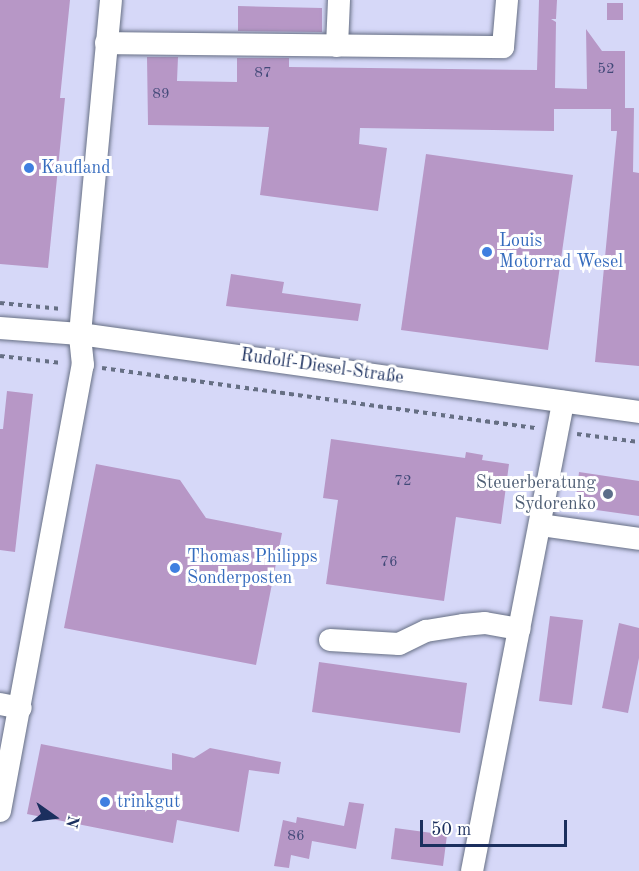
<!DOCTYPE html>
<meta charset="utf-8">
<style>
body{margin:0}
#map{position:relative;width:639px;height:871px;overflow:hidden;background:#f1e5ca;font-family:"Old Standard TT",serif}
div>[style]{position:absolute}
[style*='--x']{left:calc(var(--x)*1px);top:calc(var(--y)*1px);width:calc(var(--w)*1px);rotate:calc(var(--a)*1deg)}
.built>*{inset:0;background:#d6d8f8}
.building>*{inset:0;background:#b797c6}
.path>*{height:4px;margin-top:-2px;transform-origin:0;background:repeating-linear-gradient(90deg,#666f84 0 4.5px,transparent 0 9px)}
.roads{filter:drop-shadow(0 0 2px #666f84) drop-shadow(0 0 2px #666f84)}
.minor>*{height:22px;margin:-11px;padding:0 11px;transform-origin:11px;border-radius:11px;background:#fff}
.dots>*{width:16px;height:16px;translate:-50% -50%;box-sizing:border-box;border:3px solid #fff;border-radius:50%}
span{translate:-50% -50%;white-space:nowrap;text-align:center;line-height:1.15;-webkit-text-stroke:6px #fff;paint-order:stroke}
.number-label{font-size:15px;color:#424978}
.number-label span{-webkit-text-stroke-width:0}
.shop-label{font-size:18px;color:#366cbe}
.left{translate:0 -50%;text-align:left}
.street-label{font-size:18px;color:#1b2f5e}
.service-label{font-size:18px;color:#4e5e75}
.right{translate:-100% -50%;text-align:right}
.north{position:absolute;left:24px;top:787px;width:60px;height:60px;-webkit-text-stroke:4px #fff;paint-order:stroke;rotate:104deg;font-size:16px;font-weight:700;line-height:24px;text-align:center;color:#1b2f5e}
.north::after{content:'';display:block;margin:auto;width:21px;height:27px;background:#1b2f5e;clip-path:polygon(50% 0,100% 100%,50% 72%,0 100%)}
.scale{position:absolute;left:420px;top:820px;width:147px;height:27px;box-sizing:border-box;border:3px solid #1b2f5e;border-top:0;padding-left:8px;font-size:18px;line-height:21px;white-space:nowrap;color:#1b2f5e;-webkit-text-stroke:4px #fff;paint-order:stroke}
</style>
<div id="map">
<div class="built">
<div style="clip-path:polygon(0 0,639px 0,639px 871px,0 871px)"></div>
</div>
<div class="building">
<div style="clip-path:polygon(0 0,70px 0,60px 98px,65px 98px,48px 268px,0 264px)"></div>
<div style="clip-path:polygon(539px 0,557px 0,556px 19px,551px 19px,556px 22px,555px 88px,587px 89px,586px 29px,602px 51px,625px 51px,625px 108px,634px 108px,633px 172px,639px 173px,639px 366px,595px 362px,617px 131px,611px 131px,611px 109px,554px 109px,554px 131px,360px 128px,359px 144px,387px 148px,378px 211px,260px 195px,269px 127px,148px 125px,147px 57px,178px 57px,177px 81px,237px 82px,237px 58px,289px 58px,289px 67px,537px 70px)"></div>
<div style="clip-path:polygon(607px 3px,623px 3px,623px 20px,607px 20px)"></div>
<div style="clip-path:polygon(238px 6px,322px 8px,322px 32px,238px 31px)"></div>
<div style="clip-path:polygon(426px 154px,573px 175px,548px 350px,401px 330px)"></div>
<div style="clip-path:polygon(231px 274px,284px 282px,282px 293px,361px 304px,358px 321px,226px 306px)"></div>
<div style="clip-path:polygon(7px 391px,33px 394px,15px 552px,0 550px,0 429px,3px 429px)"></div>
<div style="clip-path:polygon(331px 439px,465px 458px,466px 452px,483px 455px,482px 460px,509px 464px,501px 524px,456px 517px,444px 601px,326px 584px,338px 500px,323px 498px)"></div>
<div style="clip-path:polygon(96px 464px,180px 480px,206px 518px,282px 533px,256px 665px,64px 628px)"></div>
<div style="clip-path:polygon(579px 472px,639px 481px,639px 516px,575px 507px)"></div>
<div style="clip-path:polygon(550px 616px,583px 620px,572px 705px,539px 701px)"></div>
<div style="clip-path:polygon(619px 623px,639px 628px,639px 658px,628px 713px,602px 708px)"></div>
<div style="clip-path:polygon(319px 662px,467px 683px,460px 733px,312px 712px)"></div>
<div style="clip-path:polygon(41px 744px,172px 770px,172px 753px,194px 758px,210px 748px,281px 762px,279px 774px,249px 770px,239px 832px,177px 820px,173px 843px,27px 814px)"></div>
<div style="clip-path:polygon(349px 802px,364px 804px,356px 849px,312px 841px,309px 859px,291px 855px,289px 868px,274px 866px,283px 820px,296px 823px,297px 817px,344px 826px)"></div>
<div style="clip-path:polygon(395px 828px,447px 835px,443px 866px,391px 859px)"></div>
</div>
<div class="path">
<div style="--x:0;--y:303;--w:62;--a:5.5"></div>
<div style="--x:0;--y:356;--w:62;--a:6.4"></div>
<div style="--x:102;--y:368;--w:439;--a:7.9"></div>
<div style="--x:577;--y:434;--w:63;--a:7.4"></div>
</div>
<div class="roads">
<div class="minor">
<div style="--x:106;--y:43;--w:397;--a:0.6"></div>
<div style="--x:503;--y:47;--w:47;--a:-85.1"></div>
<div style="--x:337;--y:46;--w:46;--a:-87.5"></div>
<div style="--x:0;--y:328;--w:80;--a:4.3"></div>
<div style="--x:80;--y:334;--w:564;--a:7.94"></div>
<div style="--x:540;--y:525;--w:100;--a:8"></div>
<div style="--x:330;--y:640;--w:69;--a:3.3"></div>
<div style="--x:399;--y:644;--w:30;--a:-26"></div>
<div style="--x:426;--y:631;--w:37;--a:-9"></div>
<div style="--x:463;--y:625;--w:22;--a:-5"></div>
<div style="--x:485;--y:623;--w:35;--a:10"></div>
<div style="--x:0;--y:704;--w:21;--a:11"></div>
<div style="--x:0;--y:811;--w:454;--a:-79.5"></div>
<div style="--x:83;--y:365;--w:31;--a:-96"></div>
<div style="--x:80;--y:334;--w:335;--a:-84.7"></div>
<div style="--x:472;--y:871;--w:478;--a:-79"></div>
</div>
</div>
<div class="dots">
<div style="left:29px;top:168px;background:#3f7fe0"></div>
<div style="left:487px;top:252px;background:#3f7fe0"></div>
<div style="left:608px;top:494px;background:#5c6f8a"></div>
<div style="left:175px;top:568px;background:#3f7fe0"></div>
<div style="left:105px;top:802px;background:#3f7fe0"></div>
</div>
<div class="number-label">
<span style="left:606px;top:70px">52</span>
<span style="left:263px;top:74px">87</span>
<span style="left:161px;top:95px">89</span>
<span style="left:403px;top:482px">72</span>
<span style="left:389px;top:563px">76</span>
<span style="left:296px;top:837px">86</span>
</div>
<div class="shop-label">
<span class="left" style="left:41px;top:168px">Kaufland</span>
<span class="left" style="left:499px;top:252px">Louis<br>Motorrad Wesel</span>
<span class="left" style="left:187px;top:568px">Thomas Philipps<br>Sonderposten</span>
<span class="left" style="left:117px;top:802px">trinkgut</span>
</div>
<div class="street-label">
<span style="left:322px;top:367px;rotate:8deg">Rudolf-Diesel-Straße</span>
</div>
<div class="service-label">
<span class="right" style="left:596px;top:494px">Steuerberatung<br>Sydorenko</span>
</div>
<div class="north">N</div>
<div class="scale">50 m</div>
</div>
